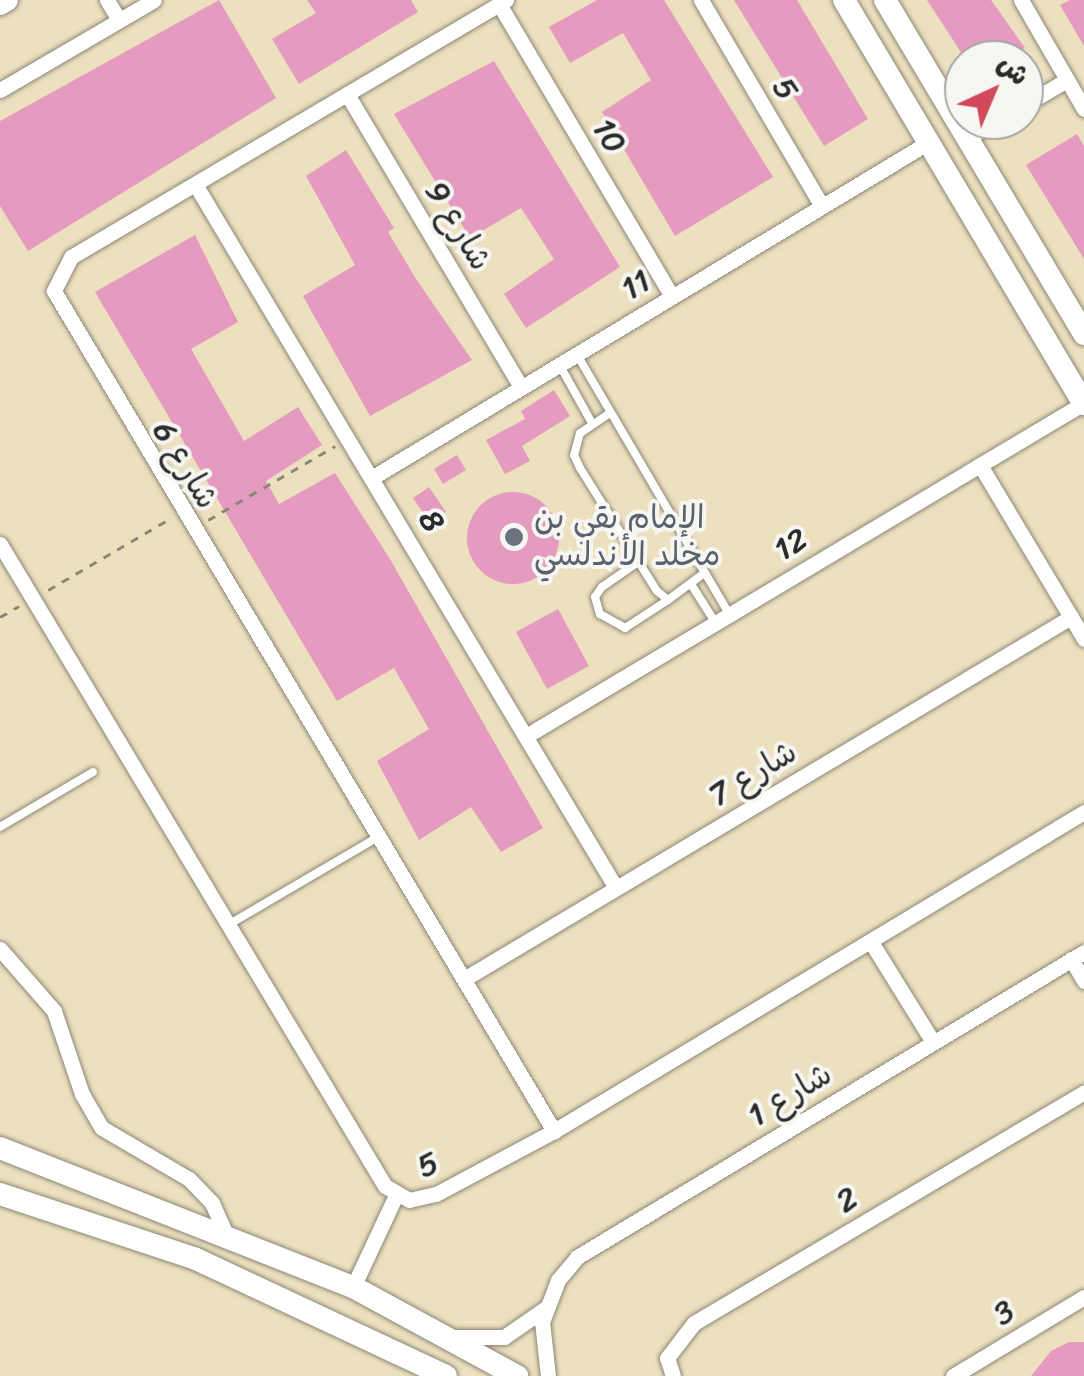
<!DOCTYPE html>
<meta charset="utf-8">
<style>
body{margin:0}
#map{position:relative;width:1084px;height:1376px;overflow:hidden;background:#ece0bf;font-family:Sriracha,"Playpen Sans Arabic",sans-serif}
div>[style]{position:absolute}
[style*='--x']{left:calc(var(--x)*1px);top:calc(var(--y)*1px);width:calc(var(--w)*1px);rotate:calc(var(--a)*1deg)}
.building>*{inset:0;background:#e59abf}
.round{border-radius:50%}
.path>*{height:2.5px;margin-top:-1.25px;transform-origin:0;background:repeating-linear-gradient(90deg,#8c8675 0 8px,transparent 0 16px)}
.roads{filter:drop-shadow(0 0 2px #8c8675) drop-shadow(0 0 2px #8c8675)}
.lane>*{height:8px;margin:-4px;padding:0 4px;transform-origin:4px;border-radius:4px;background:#fff}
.street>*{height:15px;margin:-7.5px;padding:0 7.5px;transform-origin:7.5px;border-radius:7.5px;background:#fff}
.secondary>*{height:22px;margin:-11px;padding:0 11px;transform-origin:11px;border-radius:11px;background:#fff}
.dots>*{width:28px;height:28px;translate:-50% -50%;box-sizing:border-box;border:5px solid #f6f6f2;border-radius:50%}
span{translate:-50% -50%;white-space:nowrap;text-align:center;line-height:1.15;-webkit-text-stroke:8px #f6f6f2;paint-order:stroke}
.street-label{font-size:32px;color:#2b2b2b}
.worship-label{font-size:32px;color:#5b616d}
.left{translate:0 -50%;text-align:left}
.north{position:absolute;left:944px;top:40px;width:100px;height:100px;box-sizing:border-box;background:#f6f6f2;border:2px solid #a5a5a2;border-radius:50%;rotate:44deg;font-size:28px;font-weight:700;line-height:40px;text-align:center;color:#2b2b2b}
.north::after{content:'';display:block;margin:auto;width:35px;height:45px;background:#d1495b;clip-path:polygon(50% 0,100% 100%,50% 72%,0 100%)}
</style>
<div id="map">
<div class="building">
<div style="clip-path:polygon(219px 0,276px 98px,28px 251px,0 206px,0 121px)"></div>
<div style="clip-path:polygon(307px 0,411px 0,418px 12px,299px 84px,272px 39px,316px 13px)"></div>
<div style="clip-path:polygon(597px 0,664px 0,773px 177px,675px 236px,602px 112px,651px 80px,623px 33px,570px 63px,549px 27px)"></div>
<div style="clip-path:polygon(734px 0,797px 0,868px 119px,824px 146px)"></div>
<div style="clip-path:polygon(927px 0,991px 0,1025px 48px,1004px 60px,966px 60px)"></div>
<div style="clip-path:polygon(1070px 0,1084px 0,1084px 46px,1060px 5px)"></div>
<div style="clip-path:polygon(494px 61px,620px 267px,526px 328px,504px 294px,554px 259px,521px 208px,470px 238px,394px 114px)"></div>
<div style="clip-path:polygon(1077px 134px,1084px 146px,1084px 259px,1026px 165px)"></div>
<div style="clip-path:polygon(346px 150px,394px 228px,388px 232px,416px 279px,472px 360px,370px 416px,303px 296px,355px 265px,306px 176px)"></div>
<div style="clip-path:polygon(195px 235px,238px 322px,191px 349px,244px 441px,298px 407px,322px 445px,266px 481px,279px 504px,335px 473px,390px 559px,543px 828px,501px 852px,471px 807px,419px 840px,377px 761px,429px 729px,394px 668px,337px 701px,95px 292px)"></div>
<div style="clip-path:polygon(554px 390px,570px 416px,522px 446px,530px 461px,505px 474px,486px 440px,525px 419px,521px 411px)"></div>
<div style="clip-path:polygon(457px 455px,466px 470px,443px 484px,434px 469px)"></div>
<div style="clip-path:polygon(429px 487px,446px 512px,430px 523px,413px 498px)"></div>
<div class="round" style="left:467px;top:492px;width:92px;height:92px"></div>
<div style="clip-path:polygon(558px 609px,589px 666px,547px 689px,516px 632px)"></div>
<div style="clip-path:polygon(1069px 1342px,1084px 1342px,1084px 1376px,1031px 1376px,1051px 1351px)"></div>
</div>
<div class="path">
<div style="--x:208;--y:520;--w:147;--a:-30.2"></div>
<div style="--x:48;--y:590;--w:143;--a:-30.3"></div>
<div style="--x:0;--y:617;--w:22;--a:-30"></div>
</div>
<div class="roads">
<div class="lane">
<div style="--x:576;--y:353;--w:303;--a:59.6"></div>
<div style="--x:559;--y:364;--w:68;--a:60.8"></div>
<div style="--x:610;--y:413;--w:36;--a:146"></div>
<div style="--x:580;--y:433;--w:23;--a:105"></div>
<div style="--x:574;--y:455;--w:14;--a:65"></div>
<div style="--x:580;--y:468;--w:145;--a:58"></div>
<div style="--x:657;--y:591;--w:14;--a:39"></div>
<div style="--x:668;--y:600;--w:44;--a:-36.6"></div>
<div style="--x:638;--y:562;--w:44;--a:145.2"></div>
<div style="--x:602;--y:587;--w:12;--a:125"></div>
<div style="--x:595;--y:597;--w:18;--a:74"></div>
<div style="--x:600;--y:614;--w:29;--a:29"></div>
<div style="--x:625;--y:628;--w:51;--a:-33.1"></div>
<div style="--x:691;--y:584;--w:45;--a:57.7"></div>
<div style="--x:0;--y:827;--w:108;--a:-30.6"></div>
<div style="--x:228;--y:925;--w:174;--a:-30.4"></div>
</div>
<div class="street">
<div style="--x:107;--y:0;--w:23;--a:59"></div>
<div style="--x:506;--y:0;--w:505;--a:149.43"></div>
<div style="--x:71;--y:257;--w:38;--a:117"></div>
<div style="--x:54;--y:291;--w:978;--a:59.24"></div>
<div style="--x:701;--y:0;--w:239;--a:59.6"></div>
<div style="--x:1021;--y:0;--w:126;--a:60"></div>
<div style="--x:499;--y:4;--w:339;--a:59.4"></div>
<div style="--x:0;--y:90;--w:178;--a:-30.3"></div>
<div style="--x:347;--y:94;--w:341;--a:59.3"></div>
<div style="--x:1024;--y:105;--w:50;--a:-30.2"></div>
<div style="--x:967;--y:138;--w:36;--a:-30"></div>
<div style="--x:195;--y:184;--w:820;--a:59.12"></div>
<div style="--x:980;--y:465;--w:203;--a:59.1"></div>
<div style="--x:373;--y:477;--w:649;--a:-31.07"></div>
<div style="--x:0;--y:544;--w:749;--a:59.05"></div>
<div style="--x:385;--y:1186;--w:28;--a:30"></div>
<div style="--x:409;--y:1200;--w:28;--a:-13"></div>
<div style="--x:436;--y:1194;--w:134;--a:-28.1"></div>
<div style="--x:554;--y:1131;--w:619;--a:-31.04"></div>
<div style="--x:526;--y:736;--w:650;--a:-30.83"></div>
<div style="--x:871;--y:942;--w:118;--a:58.2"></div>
<div style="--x:0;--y:949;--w:82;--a:48.9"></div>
<div style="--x:54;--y:1011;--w:88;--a:71.4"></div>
<div style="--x:82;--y:1094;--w:39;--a:60"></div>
<div style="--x:102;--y:1128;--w:101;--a:30.4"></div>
<div style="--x:189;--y:1179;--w:33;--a:46"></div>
<div style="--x:212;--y:1203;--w:34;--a:66"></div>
<div style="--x:1071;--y:959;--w:26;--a:59"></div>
<div style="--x:464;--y:979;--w:707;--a:-30.81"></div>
<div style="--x:353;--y:1287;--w:102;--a:-64.9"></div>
<div style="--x:455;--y:1337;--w:49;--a:0"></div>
<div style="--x:504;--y:1337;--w:51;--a:-34.6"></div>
<div style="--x:548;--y:1376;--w:54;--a:-96.3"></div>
<div style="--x:542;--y:1322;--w:45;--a:-69.1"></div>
<div style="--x:558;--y:1280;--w:30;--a:-50"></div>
<div style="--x:577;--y:1257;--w:592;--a:-31.03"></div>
<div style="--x:673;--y:1376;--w:19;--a:-108"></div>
<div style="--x:667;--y:1358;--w:44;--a:-52.4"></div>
<div style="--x:694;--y:1323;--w:453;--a:-30.6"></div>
<div style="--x:953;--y:1376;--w:153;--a:-31.1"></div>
</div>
<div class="secondary">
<div style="--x:844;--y:0;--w:470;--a:59.3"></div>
<div style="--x:885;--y:0;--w:389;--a:59.2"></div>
<div style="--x:0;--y:4;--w:8;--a:-30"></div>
<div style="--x:0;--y:1148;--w:379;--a:21.5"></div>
<div style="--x:353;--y:1287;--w:187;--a:28.5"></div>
<div style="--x:0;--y:1194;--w:206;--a:18.3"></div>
<div style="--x:196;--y:1259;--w:276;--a:25.1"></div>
</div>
</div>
<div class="dots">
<div style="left:514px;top:537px;background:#6b7280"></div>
</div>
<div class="street-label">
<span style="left:785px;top:89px;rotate:60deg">5</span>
<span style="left:609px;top:136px;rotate:59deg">10</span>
<span style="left:458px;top:226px;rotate:59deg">شارع 9</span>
<span style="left:636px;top:285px;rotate:-31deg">11</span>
<span style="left:185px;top:465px;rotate:59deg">شارع 6</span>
<span style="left:431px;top:521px;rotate:59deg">8</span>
<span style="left:791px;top:545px;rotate:-31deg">12</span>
<span style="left:753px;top:774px;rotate:-31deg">شارع 7</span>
<span style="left:790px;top:1095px;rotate:-31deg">شارع 1</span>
<span style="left:428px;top:1165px;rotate:-23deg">5</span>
<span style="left:847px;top:1200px;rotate:-31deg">2</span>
<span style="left:1004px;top:1313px;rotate:-31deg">3</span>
</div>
<div class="worship-label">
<span class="left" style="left:534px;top:537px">الإمام بقي بن<br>مخلد الأندلسي</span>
</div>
<div class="north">ش</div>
</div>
